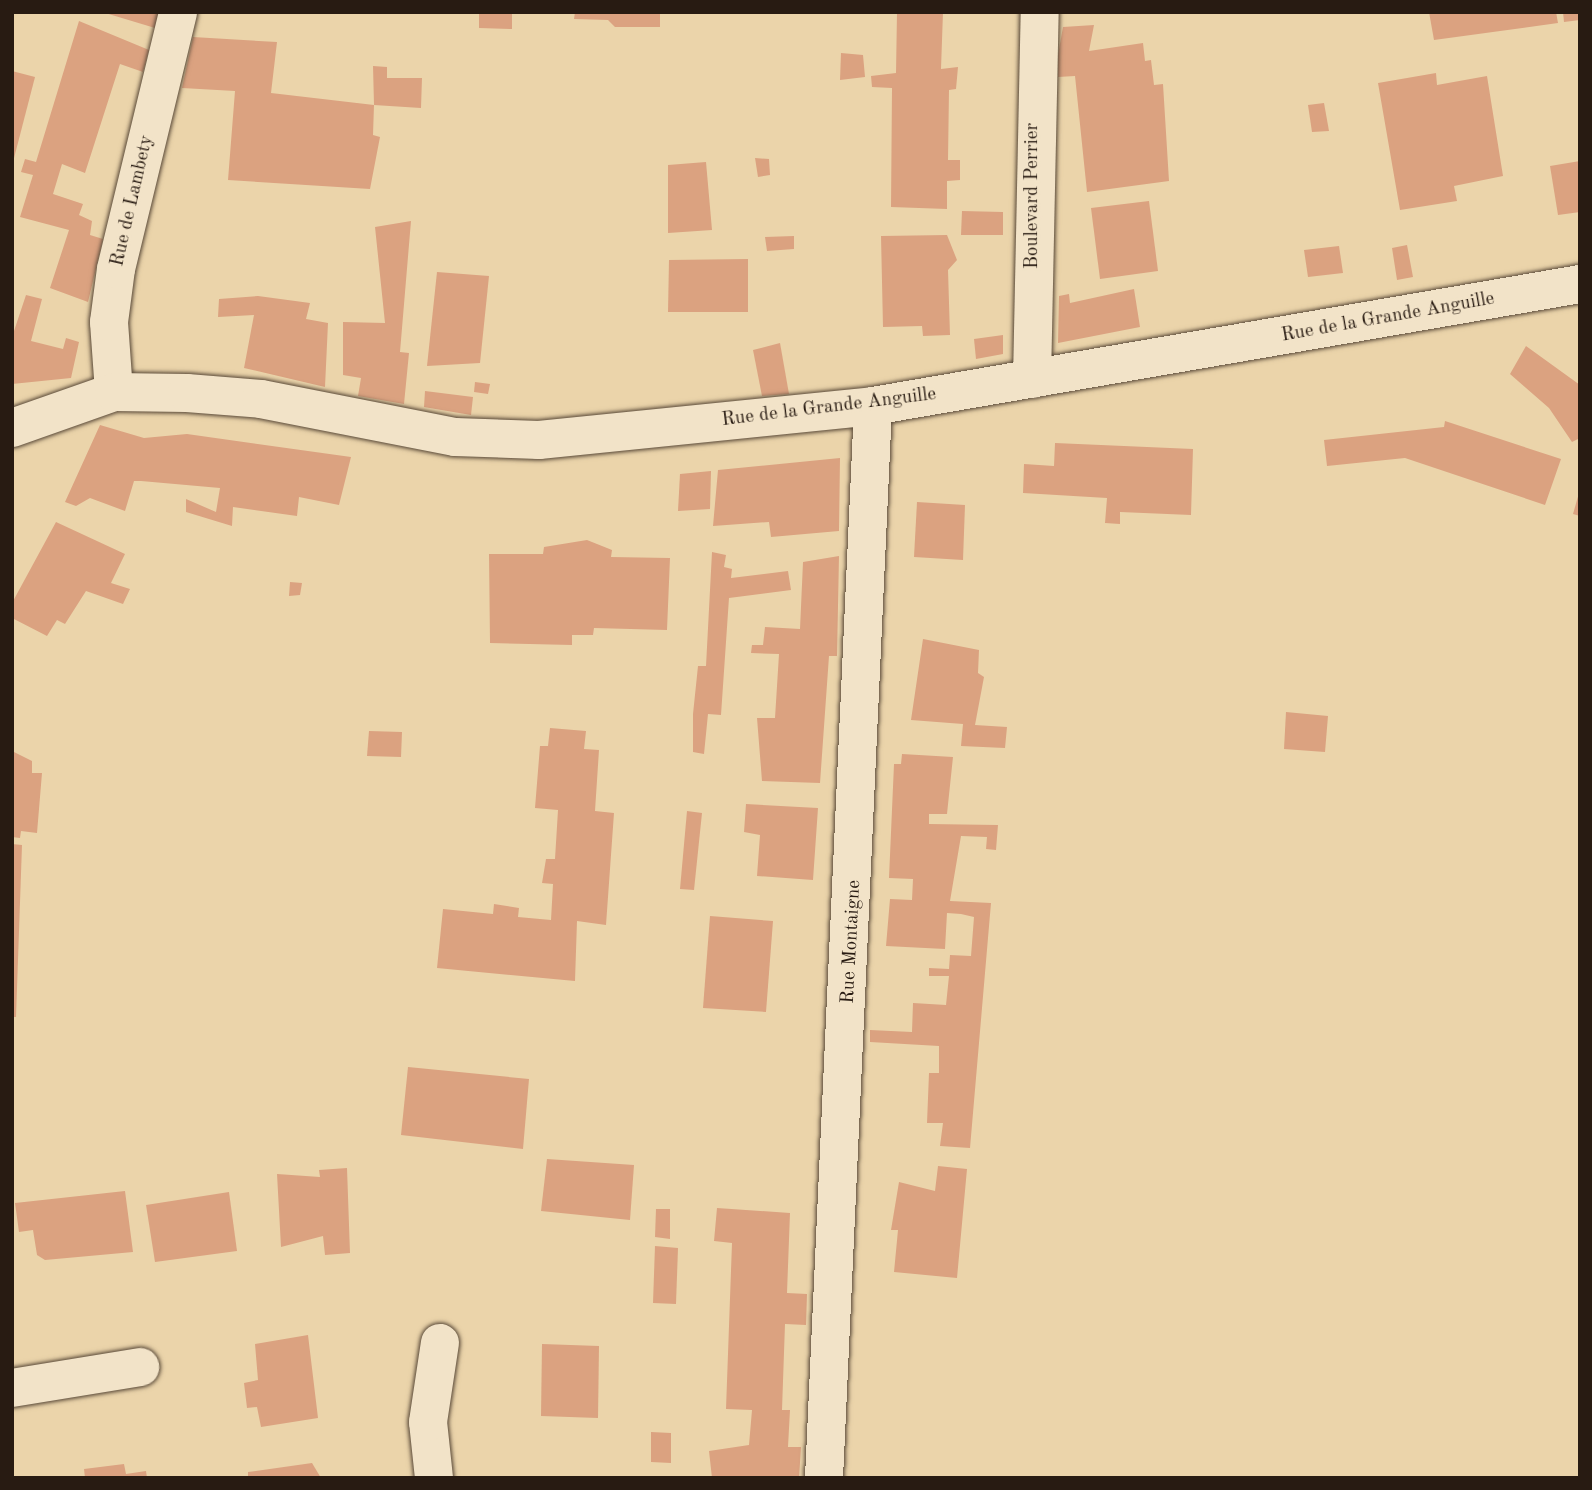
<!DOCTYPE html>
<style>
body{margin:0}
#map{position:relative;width:1592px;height:1490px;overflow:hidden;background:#ebd4aa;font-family:"Old Standard TT",serif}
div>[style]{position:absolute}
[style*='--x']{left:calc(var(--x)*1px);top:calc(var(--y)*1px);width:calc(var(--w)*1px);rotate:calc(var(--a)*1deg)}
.building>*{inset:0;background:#dba280}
.roads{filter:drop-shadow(0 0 2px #594938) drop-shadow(0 0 2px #594938)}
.minor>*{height:38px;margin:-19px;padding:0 19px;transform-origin:19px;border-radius:19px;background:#f2e3c8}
span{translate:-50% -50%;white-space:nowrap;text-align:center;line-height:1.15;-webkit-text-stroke:5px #f2e3c8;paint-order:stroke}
.street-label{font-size:19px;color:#281b12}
.frame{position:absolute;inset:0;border:14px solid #281b12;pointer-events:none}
</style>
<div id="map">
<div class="building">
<div style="clip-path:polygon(102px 12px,159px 12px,155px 28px)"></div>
<div style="clip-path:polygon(479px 12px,512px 12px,512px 29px,479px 28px)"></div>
<div style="clip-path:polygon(575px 12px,660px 12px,660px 27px,615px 27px,608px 20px,574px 19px)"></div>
<div style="clip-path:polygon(897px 12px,943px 12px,941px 69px,958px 67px,956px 89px,949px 90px,948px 160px,960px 160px,960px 180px,947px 181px,947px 209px,891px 207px,892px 88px,872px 87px,871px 76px,896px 73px)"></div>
<div style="clip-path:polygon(1429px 12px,1556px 12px,1558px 23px,1434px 40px)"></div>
<div style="clip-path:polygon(1563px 12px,1580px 12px,1580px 20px,1564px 22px)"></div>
<div style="clip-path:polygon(79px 21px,149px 50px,143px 72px,120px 64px,85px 173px,62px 164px,53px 194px,83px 204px,79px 215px,92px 221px,90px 235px,103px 239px,88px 302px,50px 288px,69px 230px,20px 217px,33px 175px,21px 172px,25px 159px,36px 162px)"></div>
<div style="clip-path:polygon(1094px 25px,1089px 51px,1143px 43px,1145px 61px,1151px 60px,1154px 85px,1163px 84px,1169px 181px,1087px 192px,1075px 76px,1058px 77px,1058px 55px,1063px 27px)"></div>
<div style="clip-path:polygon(193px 37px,277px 42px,271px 93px,374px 105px,373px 66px,387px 67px,387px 78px,422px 78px,421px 108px,374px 105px,373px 135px,380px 137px,370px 189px,228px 180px,235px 91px,182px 88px)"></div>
<div style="clip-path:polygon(841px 53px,863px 55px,865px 77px,840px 80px)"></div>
<div style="clip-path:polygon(12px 71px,35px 77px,13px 162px,12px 162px)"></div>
<div style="clip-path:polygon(1436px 73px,1437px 85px,1487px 76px,1503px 176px,1454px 186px,1457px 201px,1400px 210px,1378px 83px)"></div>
<div style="clip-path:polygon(1324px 103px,1329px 131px,1312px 132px,1308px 105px)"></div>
<div style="clip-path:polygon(755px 158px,769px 159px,770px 175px,758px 177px)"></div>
<div style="clip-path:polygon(1580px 161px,1580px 212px,1558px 215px,1550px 166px)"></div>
<div style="clip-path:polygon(706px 162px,712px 230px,668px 233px,668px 165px)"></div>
<div style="clip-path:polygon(1149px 201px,1158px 271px,1100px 279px,1091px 208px)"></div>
<div style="clip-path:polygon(962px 211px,1003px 212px,1003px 235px,961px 235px)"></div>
<div style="clip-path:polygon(411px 221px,400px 352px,409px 353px,404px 404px,358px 396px,361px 378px,343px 375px,343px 322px,385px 323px,375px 227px)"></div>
<div style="clip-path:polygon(947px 235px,957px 260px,948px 270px,950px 335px,923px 336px,922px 326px,883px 327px,881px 236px)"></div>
<div style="clip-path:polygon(794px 236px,794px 249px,767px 251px,765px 237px)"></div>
<div style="clip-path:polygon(1407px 245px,1413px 277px,1397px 280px,1392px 248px)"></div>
<div style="clip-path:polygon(1339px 246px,1343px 273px,1308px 277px,1304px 250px)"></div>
<div style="clip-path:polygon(748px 259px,748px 312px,668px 312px,669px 260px)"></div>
<div style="clip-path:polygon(437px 272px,489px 276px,480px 363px,427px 366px)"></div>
<div style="clip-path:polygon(1134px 289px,1140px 327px,1058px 343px,1059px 296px,1069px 294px,1070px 303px)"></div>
<div style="clip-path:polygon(26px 295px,42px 299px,31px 341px,63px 349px,66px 338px,79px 342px,71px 378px,12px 384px,12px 337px)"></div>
<div style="clip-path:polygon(258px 296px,310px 303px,306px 319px,328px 323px,325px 387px,244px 368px,254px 315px,218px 317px,219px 299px)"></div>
<div style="clip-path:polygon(1003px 335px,1003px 354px,976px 359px,974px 339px)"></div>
<div style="clip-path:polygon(780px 343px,789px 394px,762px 396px,753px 350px)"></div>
<div style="clip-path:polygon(1526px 346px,1580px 385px,1580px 438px,1572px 442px,1549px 408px,1510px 374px)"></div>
<div style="clip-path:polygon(475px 382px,490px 384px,488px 394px,474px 392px)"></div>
<div style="clip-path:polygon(425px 391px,473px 397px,471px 415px,424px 407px)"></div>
<div style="clip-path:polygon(1445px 421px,1561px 459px,1545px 505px,1405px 458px,1327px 466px,1324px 440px,1444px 427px)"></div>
<div style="clip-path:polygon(100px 425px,144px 438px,187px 434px,351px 457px,339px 505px,299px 497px,297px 516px,233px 507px,232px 526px,186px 512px,186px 499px,216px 512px,220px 488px,141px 481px,134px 481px,125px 511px,90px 498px,76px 506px,65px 502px)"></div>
<div style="clip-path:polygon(1055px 443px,1193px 449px,1191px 515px,1120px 512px,1120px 524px,1105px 523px,1107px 498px,1023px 493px,1024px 464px,1054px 466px)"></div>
<div style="clip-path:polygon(840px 458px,839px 531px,771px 537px,769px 522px,713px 526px,718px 470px)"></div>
<div style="clip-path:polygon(711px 471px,710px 509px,678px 511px,680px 474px)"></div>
<div style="clip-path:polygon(1579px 493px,1580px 493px,1580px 516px,1573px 514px)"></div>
<div style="clip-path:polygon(917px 502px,965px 505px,963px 560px,914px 557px)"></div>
<div style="clip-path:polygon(56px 522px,125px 554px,111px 583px,130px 589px,123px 604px,86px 591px,65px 624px,57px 620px,47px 636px,12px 618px,12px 603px)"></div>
<div style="clip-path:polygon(587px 540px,612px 550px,611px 557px,670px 558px,667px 630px,594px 628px,593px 635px,572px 635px,572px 645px,490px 643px,489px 554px,543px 554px,544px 547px)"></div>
<div style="clip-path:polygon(712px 552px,726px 555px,724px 567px,732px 569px,731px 578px,788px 571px,791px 590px,729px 598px,721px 715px,708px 714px,704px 754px,693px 752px,693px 714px,698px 666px,706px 666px)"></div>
<div style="clip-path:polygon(839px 556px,837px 656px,829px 656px,820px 783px,762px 781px,757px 718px,775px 718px,779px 654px,751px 653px,752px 645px,763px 645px,765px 627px,800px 629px,803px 562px)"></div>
<div style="clip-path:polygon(290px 582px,302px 583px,300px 595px,289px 596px)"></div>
<div style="clip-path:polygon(923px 639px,979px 650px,978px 673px,984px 677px,975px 725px,1007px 727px,1005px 748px,961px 746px,963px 724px,911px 720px)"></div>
<div style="clip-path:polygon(1286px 712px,1328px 716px,1325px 752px,1284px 749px)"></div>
<div style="clip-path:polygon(550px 728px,586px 731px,584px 749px,599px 750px,595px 811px,614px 813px,606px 925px,577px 921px,575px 981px,437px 968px,443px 909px,493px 914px,494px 904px,519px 908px,518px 917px,551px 920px,553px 884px,542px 883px,546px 859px,555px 859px,558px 810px,535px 808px,540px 746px,548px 746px)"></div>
<div style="clip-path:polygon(369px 731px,402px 732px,401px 757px,367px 756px)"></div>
<div style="clip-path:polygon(12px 751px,32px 761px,32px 773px,42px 773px,37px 833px,21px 831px,20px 838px,12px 837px)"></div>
<div style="clip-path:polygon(902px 754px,953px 757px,947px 814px,929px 814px,929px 824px,998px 825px,996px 850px,986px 849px,987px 837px,961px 836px,950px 901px,991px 903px,970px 1148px,940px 1146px,943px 1123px,927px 1123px,929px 1073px,939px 1073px,939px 1046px,870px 1042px,870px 1030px,912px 1032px,913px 1003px,946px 1005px,949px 976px,929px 976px,929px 968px,949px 969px,950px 955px,971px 956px,974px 917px,961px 914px,947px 913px,945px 949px,886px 946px,890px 899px,912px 900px,913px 879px,889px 878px,894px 764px,901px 764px)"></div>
<div style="clip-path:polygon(746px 804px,818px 808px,813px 880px,757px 876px,760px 835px,744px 832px)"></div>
<div style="clip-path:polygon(687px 811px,702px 813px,694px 890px,680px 889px)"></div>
<div style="clip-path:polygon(12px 844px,22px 845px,16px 1017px,12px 1017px)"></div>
<div style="clip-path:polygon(710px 916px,773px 921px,766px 1012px,703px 1008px)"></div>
<div style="clip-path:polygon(408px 1067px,529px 1079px,523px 1149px,401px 1135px)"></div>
<div style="clip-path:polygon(547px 1159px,634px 1165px,630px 1220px,541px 1211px)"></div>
<div style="clip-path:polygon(938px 1166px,967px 1169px,957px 1278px,894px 1272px,898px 1230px,891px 1230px,899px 1182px,935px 1191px)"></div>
<div style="clip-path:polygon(347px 1168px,350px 1253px,325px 1255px,323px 1236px,281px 1247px,277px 1174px,320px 1177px,319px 1170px)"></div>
<div style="clip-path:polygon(125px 1191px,133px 1252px,45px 1260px,37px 1255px,33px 1230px,19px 1232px,15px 1203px)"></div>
<div style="clip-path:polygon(229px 1192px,237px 1251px,155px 1262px,146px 1205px)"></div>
<div style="clip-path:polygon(717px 1208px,790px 1213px,787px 1293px,807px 1294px,806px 1325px,785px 1324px,782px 1410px,790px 1410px,788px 1447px,801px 1447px,799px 1478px,712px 1478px,709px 1451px,749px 1445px,752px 1410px,726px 1409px,732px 1243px,714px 1241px)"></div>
<div style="clip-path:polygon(656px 1209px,670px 1209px,670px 1239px,655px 1237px)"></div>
<div style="clip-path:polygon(655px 1246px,678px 1248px,676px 1304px,653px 1303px)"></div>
<div style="clip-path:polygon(308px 1335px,318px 1418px,261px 1427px,257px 1407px,247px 1408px,244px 1383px,258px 1380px,255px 1344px)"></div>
<div style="clip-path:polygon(542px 1344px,599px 1346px,598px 1418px,541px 1416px)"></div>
<div style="clip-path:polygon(651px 1432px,671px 1433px,671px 1463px,651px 1462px)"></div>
<div style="clip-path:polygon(312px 1463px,321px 1478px,248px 1478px,248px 1472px)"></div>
<div style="clip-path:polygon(124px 1464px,126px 1474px,146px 1471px,147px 1478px,85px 1478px,84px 1469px)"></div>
</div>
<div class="roads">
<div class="minor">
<div style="--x:1032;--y:379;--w:367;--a:-88.8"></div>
<div style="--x:114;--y:392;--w:70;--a:-94.1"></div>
<div style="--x:109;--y:322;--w:53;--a:-82.5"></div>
<div style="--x:116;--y:269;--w:264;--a:-76.4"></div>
<div style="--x:12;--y:428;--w:108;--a:-19.4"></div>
<div style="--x:114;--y:392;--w:73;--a:0.8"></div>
<div style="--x:187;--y:393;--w:74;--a:4.6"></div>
<div style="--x:261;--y:399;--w:198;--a:11.1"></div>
<div style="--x:455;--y:437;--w:84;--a:2"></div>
<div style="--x:539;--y:440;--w:336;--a:-5.8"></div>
<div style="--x:873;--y:406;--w:717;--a:-9.79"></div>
<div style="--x:12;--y:1388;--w:130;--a:-9.3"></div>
<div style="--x:434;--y:1478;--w:56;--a:-96.1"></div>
<div style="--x:428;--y:1422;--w:80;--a:-81.4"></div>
<div style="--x:824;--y:1478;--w:1073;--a:-87.38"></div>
</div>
</div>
<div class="street-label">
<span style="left:1033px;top:196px;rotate:-90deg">Boulevard Perrier</span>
<span style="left:133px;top:201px;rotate:-77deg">Rue de Lambety</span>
<span style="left:1388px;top:318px;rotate:-10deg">Rue de la Grande Anguille</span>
<span style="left:829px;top:408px;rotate:-7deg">Rue de la Grande Anguille</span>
<span style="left:852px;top:942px;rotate:-87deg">Rue Montaigne</span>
</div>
<div class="frame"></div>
</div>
